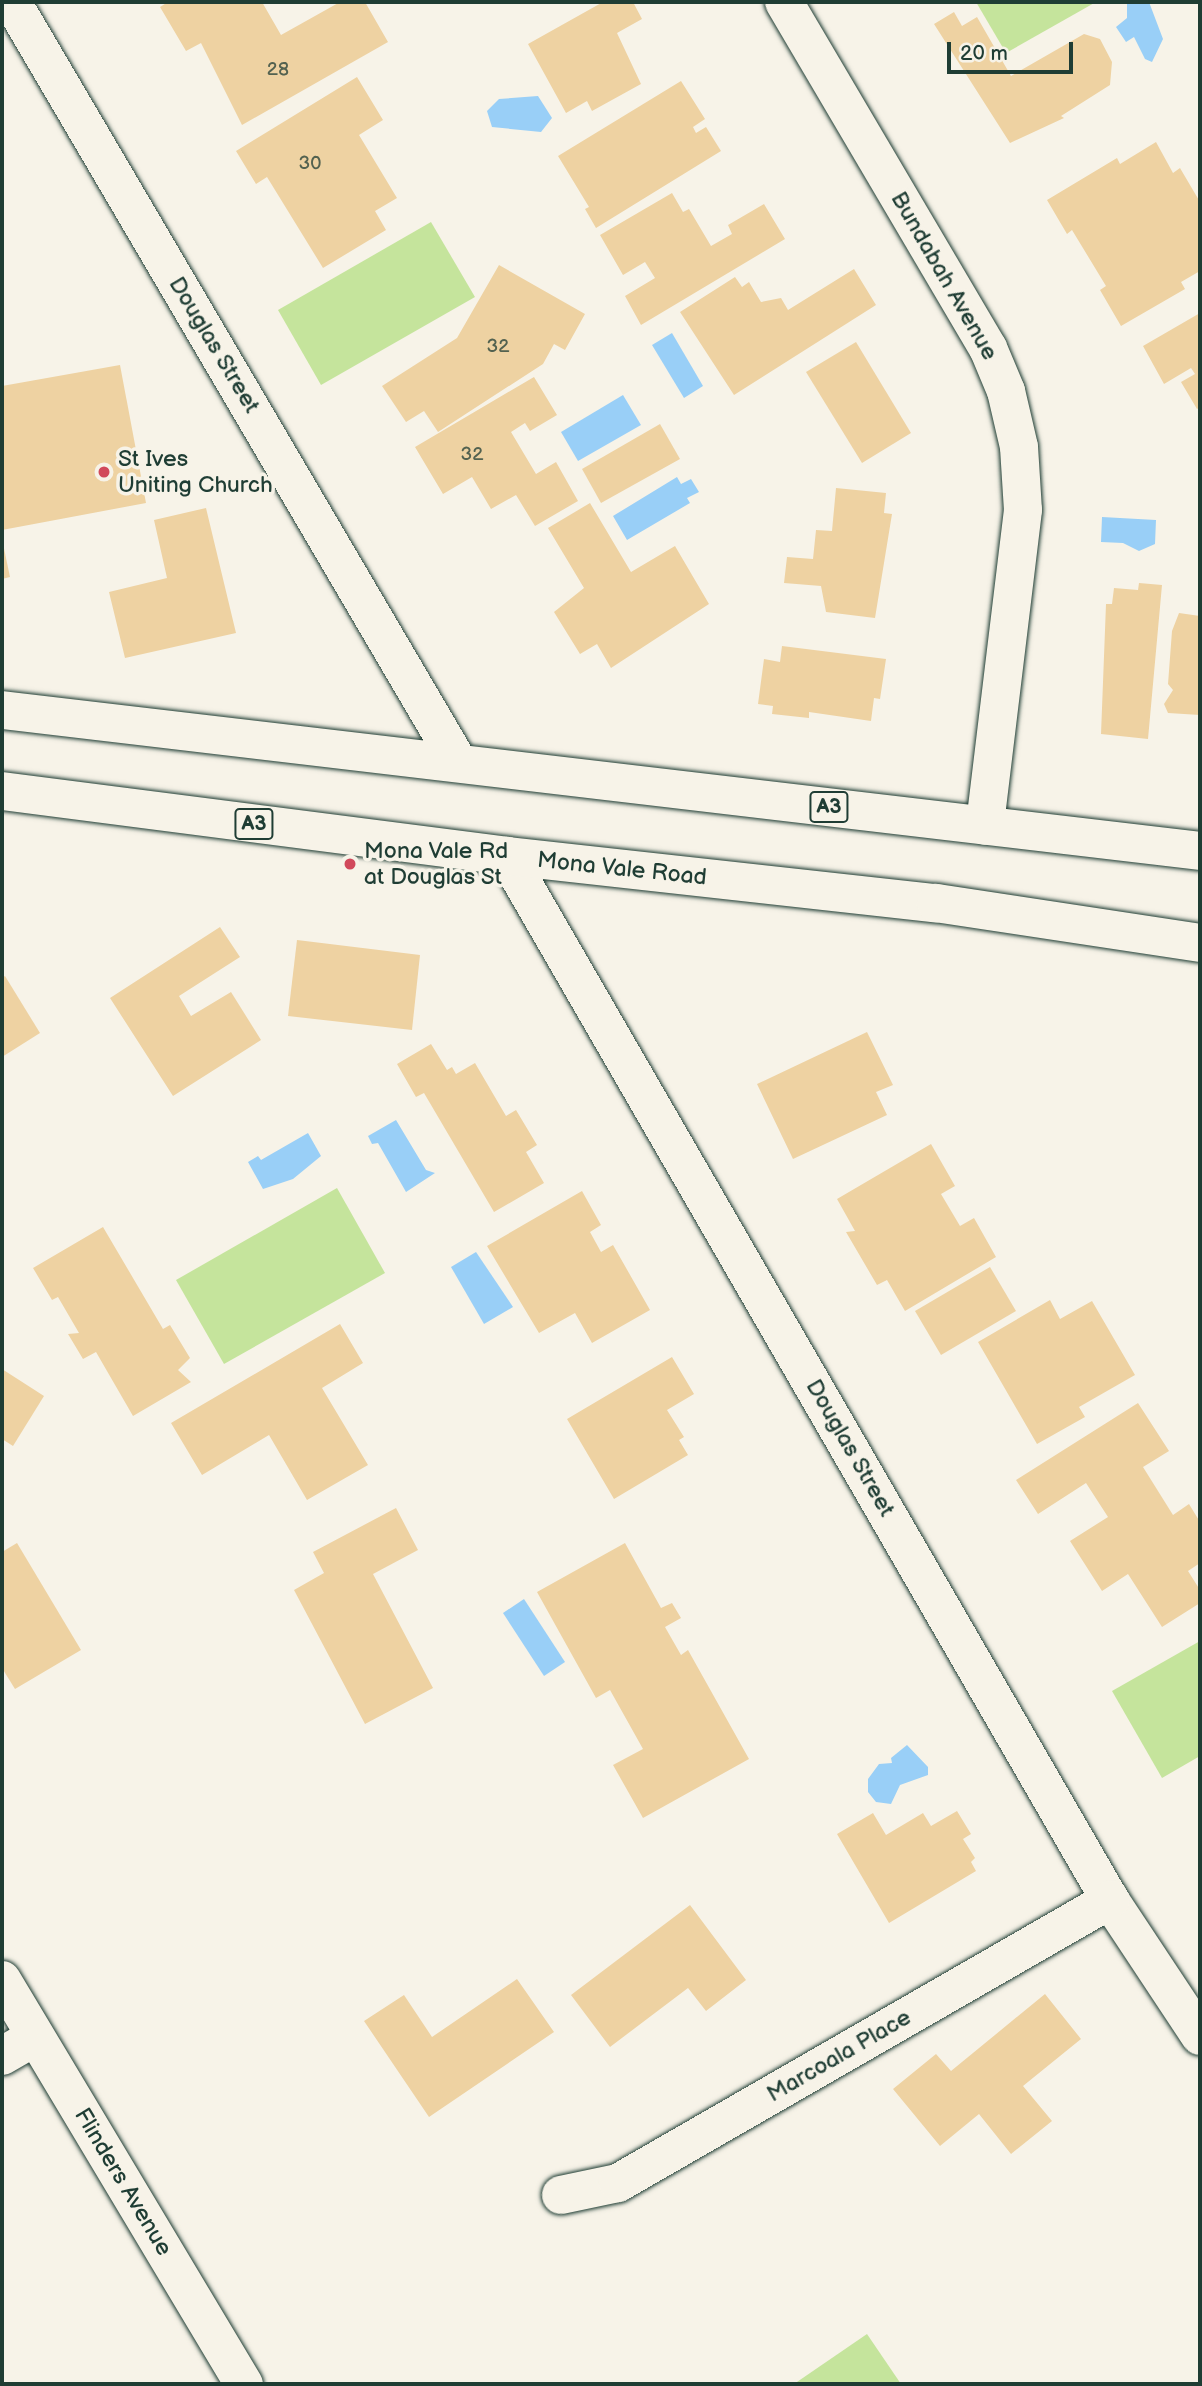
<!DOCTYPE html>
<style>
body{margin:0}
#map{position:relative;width:1202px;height:2386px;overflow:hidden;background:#f7f3e8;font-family:"Balsamiq Sans",sans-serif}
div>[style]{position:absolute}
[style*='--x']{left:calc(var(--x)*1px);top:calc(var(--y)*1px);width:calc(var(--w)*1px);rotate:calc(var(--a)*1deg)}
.green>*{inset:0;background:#c5e49c}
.water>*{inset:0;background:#99cff7}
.building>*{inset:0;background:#eed2a2}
.roads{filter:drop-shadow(0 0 2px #1f3d34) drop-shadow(0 0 2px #1f3d34)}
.minor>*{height:38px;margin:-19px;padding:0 19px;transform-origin:19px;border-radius:19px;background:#f7f3e8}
.highway>*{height:38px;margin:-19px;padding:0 19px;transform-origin:19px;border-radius:19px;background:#f7f3e8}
.dots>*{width:19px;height:19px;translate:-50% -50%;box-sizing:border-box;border:4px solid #f7f3e8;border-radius:50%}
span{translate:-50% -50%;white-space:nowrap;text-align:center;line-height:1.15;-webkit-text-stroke:7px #f7f3e8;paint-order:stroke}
.number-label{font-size:19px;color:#536250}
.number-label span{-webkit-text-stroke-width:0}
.shield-label span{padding:2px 5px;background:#f7f3e8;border:2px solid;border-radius:5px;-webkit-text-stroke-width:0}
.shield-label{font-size:21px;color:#1f3d34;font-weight:700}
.street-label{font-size:23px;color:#1f3d34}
.poi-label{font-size:23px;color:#1f3d34}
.left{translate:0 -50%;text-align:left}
.frame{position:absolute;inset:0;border:4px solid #1f3d34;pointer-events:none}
.scale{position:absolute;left:947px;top:42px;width:126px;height:32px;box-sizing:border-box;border:4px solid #1f3d34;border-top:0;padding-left:9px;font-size:21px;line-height:24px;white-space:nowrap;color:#1f3d34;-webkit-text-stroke:5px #f7f3e8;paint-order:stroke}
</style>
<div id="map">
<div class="green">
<div style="clip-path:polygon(976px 2px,1096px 2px,1006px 53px)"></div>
<div style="clip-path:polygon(431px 222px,475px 297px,321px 385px,278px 310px)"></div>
<div style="clip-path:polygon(337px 1188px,385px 1273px,224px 1364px,176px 1280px)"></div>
<div style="clip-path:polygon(1200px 1641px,1200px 1756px,1162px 1778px,1112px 1691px)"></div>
<div style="clip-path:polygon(867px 2334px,901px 2384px,794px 2384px)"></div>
</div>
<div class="water">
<div style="clip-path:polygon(1127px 2px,1149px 2px,1163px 39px,1152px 62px,1145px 59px,1134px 37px,1126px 42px,1116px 27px,1127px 18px)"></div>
<div style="clip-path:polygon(538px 96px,552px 118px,541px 132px,492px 127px,487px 111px,499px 99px)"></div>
<div style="clip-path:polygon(672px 333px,703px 386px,684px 398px,652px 345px)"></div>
<div style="clip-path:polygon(623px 395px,641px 425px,578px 461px,561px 432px)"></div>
<div style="clip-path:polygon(677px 477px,681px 484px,691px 479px,699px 492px,687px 498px,690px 503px,627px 540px,613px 516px)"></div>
<div style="clip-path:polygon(1102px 517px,1156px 520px,1155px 544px,1139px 551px,1123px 543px,1101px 542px)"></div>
<div style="clip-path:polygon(396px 1120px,426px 1170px,435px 1173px,406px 1192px,378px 1143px,372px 1144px,368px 1136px)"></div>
<div style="clip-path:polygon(308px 1133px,321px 1156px,293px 1179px,263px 1189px,248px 1162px,258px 1156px,261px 1160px)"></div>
<div style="clip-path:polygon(476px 1252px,513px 1307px,484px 1324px,451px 1267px)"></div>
<div style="clip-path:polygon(524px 1599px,565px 1662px,544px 1676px,503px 1613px)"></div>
<div style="clip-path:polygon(907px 1745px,928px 1767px,928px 1775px,900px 1785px,891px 1804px,876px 1802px,868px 1792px,868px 1779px,879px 1764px,892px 1763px,891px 1758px)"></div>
</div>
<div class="building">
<div style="clip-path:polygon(168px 2px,262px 2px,281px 35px,340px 2px,365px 2px,388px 42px,242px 125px,201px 43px,186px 51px,160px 7px)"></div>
<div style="clip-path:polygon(603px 2px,633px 2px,642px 19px,617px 33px,641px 84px,592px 111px,587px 101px,566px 113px,528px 44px)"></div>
<div style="clip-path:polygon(954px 12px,962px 26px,977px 17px,1011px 76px,1084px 34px,1100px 39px,1112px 62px,1110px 85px,1061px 116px,1064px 118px,1010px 143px,934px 24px)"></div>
<div style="clip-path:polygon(357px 77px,383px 120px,359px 135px,397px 198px,375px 211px,386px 230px,323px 268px,267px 177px,256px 184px,236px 151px)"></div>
<div style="clip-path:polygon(681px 81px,705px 119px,693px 127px,696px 133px,706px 127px,721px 151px,596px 228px,585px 209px,589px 207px,558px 156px)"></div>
<div style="clip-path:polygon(1156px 142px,1173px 173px,1180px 168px,1200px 202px,1200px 271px,1181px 282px,1185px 289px,1121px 326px,1100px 290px,1106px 286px,1072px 230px,1067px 234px,1047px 200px,1117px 158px,1120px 164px)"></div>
<div style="clip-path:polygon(672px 193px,683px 212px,689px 209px,711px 246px,732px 234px,728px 225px,764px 204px,785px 239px,641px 325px,625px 296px,655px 278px,645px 262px,623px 275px,600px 235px)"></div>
<div style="clip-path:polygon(499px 265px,585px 314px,565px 350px,554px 344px,543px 364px,438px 432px,424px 411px,406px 422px,382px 386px,457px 338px)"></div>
<div style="clip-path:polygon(854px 269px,876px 305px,734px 395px,680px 312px,735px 277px,742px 287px,749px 282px,761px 302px,781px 298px,788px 310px)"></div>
<div style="clip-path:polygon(1200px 313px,1200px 407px,1197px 409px,1181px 382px,1195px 374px,1191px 368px,1164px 384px,1143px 346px)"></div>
<div style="clip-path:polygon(856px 342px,911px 433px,862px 463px,806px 372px)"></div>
<div style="clip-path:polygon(120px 365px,146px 503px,2px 530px,2px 386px)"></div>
<div style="clip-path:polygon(534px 377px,557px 415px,530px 431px,525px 423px,511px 432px,536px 474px,556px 462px,578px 501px,535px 526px,516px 495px,491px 509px,472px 477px,443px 494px,415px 447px)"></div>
<div style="clip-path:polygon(660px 424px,680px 459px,601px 503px,582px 469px)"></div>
<div style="clip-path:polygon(836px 488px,886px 493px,884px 513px,892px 514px,875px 618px,826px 612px,821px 586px,784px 583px,787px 557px,813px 559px,816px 530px,832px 531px)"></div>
<div style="clip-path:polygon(590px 503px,631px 572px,675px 546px,709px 604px,611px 668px,597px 644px,580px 654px,554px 612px,584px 588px,548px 528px)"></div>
<div style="clip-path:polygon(206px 508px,236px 633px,125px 658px,109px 592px,167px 578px,154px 520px)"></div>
<div style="clip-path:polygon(2px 539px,10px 577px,2px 579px)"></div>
<div style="clip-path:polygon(1139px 583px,1162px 585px,1148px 739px,1101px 734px,1106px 604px,1112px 604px,1114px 588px,1138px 590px)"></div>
<div style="clip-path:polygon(1179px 613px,1200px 616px,1200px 715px,1168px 713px,1164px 704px,1173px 690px,1168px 684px,1172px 631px)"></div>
<div style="clip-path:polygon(782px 646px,886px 659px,880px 699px,874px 698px,871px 721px,809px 712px,809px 718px,772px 714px,773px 706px,758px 704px,764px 659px,780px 662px)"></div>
<div style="clip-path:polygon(220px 927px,240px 957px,179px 996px,191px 1016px,231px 992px,261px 1040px,173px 1096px,110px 998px)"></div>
<div style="clip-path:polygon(297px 940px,420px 955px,412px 1030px,288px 1016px)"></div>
<div style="clip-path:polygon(5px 976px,40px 1033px,2px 1057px,2px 978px)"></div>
<div style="clip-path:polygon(867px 1032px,893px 1085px,876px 1092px,887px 1115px,793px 1159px,757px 1084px)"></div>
<div style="clip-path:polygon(431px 1044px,447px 1070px,452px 1067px,456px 1074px,475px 1063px,506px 1116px,516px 1110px,537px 1145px,526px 1152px,544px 1183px,494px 1212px,424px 1093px,416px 1097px,397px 1064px)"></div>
<div style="clip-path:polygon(931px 1144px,955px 1186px,941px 1194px,960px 1226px,974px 1218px,996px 1257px,905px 1311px,887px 1280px,877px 1285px,846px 1232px,855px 1231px,837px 1199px)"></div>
<div style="clip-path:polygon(582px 1191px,601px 1225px,590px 1232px,601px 1252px,613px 1245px,650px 1310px,592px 1343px,575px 1313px,539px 1333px,487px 1246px)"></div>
<div style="clip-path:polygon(103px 1227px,163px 1329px,170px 1325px,190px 1358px,178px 1370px,191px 1382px,133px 1416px,96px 1352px,83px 1359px,68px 1334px,79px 1333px,58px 1297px,52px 1300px,33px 1268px)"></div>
<div style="clip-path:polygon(990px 1267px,1016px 1311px,941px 1355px,915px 1311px)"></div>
<div style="clip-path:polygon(1050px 1300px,1060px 1319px,1092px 1301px,1135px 1375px,1079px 1407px,1085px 1417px,1037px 1444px,978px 1342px)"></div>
<div style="clip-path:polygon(340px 1324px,363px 1363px,322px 1388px,368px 1465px,307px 1500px,269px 1435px,202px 1475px,171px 1423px)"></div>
<div style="clip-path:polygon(672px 1357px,694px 1394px,667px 1410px,684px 1437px,679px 1440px,688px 1455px,614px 1499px,567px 1419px)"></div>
<div style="clip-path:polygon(2px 1369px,44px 1396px,13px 1446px,2px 1439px)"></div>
<div style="clip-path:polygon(1138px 1403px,1169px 1451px,1143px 1467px,1173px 1515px,1189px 1504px,1200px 1522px,1200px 1563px,1188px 1571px,1200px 1590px,1200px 1603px,1162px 1627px,1128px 1574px,1102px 1591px,1070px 1541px,1108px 1517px,1086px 1483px,1038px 1514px,1016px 1480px)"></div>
<div style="clip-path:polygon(396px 1508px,418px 1550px,373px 1574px,433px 1688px,365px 1724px,294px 1590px,324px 1573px,313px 1552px)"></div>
<div style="clip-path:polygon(17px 1543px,81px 1650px,15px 1689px,2px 1668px,2px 1552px)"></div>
<div style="clip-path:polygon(625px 1543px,661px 1608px,672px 1603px,681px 1618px,665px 1627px,681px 1655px,688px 1650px,749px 1759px,643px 1818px,613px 1765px,643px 1749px,610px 1690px,596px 1698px,537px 1592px)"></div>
<div style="clip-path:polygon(957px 1811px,971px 1834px,963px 1839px,975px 1858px,971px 1862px,976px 1871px,889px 1923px,837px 1834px,873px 1813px,886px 1835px,923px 1813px,931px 1826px)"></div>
<div style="clip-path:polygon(690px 1905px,746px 1980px,706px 2011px,688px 1988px,610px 2047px,571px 1995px)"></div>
<div style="clip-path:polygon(517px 1979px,554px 2032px,429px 2117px,364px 2021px,404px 1995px,432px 2037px)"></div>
<div style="clip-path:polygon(1045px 1994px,1081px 2039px,1023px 2086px,1052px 2121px,1011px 2154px,979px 2114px,940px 2146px,893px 2089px,936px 2054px,951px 2071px)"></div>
</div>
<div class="roads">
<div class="minor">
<div style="--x:12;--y:2;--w:881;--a:59.59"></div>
<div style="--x:784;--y:2;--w:402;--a:59.5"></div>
<div style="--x:988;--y:348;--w:47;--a:67.3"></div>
<div style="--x:1006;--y:391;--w:57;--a:76.9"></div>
<div style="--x:1019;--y:447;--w:63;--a:86.4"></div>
<div style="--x:1023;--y:510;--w:318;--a:96.9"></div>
<div style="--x:507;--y:856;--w:1206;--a:59.99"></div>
<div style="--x:1110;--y:1900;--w:163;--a:56.5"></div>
<div style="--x:2;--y:1980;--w:471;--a:59.1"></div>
<div style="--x:2;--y:2056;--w:38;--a:-30"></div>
<div style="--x:561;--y:2195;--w:58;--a:-11.9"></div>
<div style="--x:618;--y:2183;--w:568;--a:-29.91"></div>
</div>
<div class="highway">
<div style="--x:2;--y:710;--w:1206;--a:6.71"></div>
<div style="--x:2;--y:791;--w:509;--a:7.33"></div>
<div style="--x:507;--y:856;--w:432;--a:6.3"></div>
<div style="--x:936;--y:903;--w:267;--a:8.6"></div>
</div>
</div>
<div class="dots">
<div style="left:104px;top:472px;background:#d1495b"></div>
<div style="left:350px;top:864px;background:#d1495b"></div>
</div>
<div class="number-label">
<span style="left:278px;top:70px">28</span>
<span style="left:310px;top:164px">30</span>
<span style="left:498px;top:347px">32</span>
<span style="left:472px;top:455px">32</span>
</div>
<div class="shield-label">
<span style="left:829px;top:807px">A3</span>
<span style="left:254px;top:824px">A3</span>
</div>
<div class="street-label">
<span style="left:944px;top:276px;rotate:60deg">Bundabah Avenue</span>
<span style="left:214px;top:345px;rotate:59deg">Douglas Street</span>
<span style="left:622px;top:869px;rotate:6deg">Mona Vale Road</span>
<span style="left:850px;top:1448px;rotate:60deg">Douglas Street</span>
<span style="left:839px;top:2056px;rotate:-30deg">Marcoala Place</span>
<span style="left:123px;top:2182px;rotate:59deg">Flinders Avenue</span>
</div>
<div class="poi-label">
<span class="left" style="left:118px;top:472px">St Ives<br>Uniting Church</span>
<span class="left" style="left:364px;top:864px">Mona Vale Rd<br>at Douglas St</span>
</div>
<div class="frame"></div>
<div class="scale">20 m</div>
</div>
